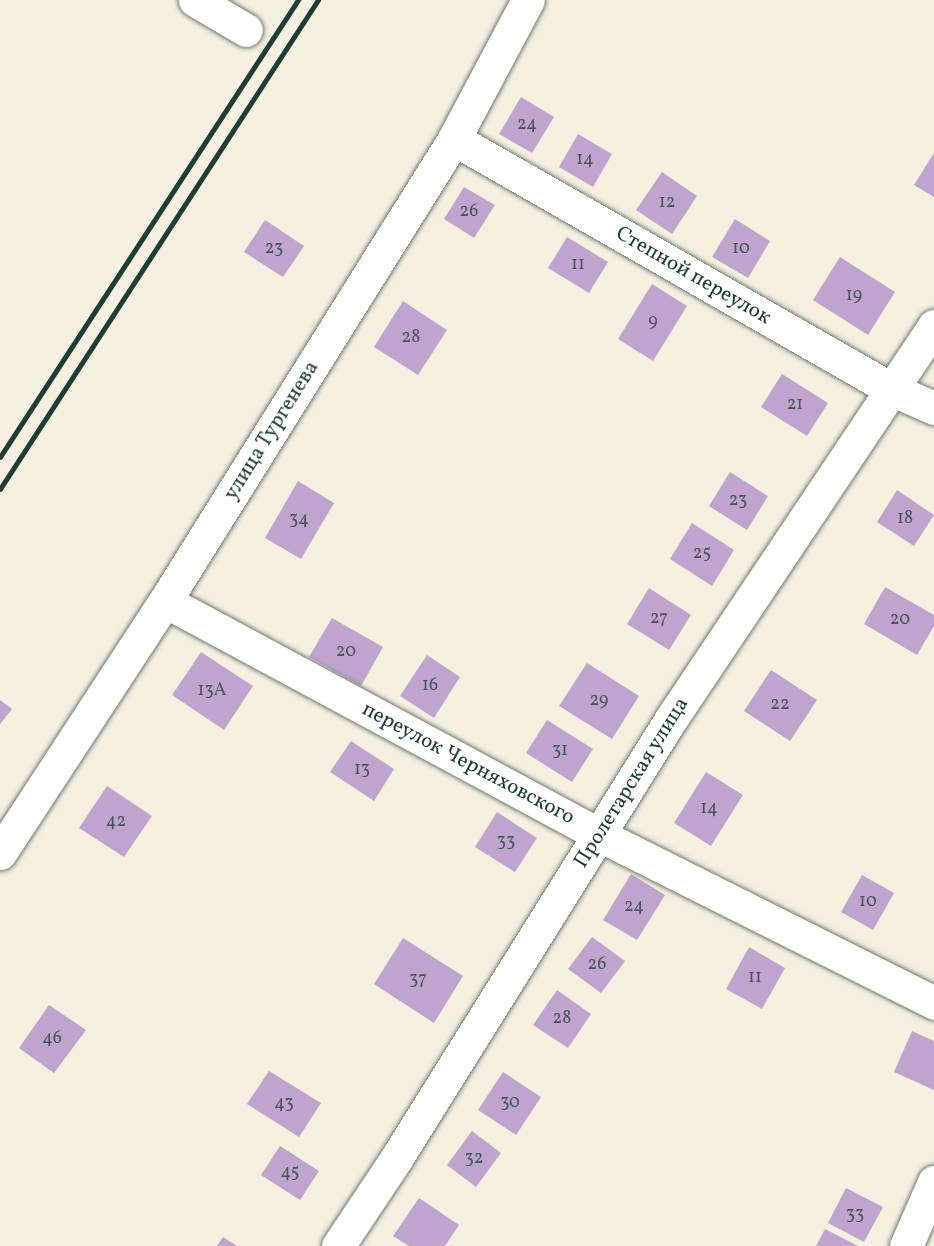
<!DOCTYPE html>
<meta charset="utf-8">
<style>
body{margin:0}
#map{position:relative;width:934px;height:1246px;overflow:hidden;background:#f5f0e0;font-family:Vollkorn,serif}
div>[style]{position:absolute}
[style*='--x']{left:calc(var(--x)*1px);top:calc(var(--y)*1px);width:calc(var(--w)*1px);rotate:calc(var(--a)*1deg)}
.building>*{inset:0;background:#c1a4cd}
.roads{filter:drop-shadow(0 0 2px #6a7c70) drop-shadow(0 0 2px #6a7c70)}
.minor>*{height:33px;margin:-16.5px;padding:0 16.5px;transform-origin:16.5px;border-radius:16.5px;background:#fff}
.rail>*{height:4.5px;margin:-2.25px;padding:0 2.25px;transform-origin:2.25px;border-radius:2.25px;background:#1f3d34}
span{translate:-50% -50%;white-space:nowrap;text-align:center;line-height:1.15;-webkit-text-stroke:4.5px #fff;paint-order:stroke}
.number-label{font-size:18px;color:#48575a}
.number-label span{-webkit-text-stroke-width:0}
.street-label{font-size:21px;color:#1f3d34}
</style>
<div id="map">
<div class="building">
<div style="clip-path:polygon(521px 97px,554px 117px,532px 153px,499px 134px)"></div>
<div style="clip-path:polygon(578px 134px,612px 154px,593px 187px,559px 167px)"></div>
<div style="clip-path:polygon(934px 153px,934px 197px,914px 185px)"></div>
<div style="clip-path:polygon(662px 172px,697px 196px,672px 234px,636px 210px)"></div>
<div style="clip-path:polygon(464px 187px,495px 205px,474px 238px,444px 219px)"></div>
<div style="clip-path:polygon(735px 219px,770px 241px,748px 278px,712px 257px)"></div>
<div style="clip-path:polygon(265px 220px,304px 246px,283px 277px,244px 252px)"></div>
<div style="clip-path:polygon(567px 237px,608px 262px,589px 293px,548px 268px)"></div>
<div style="clip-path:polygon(840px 257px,895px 292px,868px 335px,813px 300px)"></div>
<div style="clip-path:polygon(652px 284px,687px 306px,653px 361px,618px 339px)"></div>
<div style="clip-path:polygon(403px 301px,447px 330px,418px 375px,374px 347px)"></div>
<div style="clip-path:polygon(782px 374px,828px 403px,807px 436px,761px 407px)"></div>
<div style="clip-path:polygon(730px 472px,768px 496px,747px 530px,709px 506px)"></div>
<div style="clip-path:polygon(298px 481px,334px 503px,301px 559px,265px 538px)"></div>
<div style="clip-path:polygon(897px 490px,934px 515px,914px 546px,877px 522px)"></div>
<div style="clip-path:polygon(692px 523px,734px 550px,712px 586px,670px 559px)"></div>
<div style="clip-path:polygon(885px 587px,934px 615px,934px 626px,917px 655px,864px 624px)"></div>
<div style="clip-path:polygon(649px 588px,691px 615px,669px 650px,627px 624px)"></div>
<div style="clip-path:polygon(332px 618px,383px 647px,361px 686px,309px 657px)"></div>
<div style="clip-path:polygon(201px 652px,253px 686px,224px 730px,172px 695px)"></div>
<div style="clip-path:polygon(427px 655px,460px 677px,434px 718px,400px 696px)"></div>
<div style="clip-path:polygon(587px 663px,639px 696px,612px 739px,559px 706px)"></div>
<div style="clip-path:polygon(771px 670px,817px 700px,790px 741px,744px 711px)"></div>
<div style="clip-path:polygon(0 700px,12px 709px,0 724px)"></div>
<div style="clip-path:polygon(547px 720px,593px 749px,572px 782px,526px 753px)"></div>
<div style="clip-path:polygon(351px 741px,394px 769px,374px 801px,330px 772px)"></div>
<div style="clip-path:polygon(706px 772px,743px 795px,711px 846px,674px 823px)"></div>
<div style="clip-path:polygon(107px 786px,152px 816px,124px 857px,79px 828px)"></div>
<div style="clip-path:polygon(497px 812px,537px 838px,515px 872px,475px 847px)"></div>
<div style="clip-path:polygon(631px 874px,665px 895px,637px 940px,603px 920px)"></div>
<div style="clip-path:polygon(862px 875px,894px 893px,873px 930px,841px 912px)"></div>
<div style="clip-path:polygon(592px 937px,625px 961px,601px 993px,568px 969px)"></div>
<div style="clip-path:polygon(403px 938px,463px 976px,434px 1023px,374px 984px)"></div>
<div style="clip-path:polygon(749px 947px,785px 968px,762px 1009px,726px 989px)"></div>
<div style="clip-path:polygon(557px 990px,591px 1014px,568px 1048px,533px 1025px)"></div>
<div style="clip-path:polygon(49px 1005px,86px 1030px,54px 1073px,19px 1048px)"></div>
<div style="clip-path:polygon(912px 1031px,934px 1041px,934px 1090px,894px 1072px)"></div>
<div style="clip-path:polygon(269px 1071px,321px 1103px,299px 1137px,247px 1104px)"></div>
<div style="clip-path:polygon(503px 1072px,541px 1097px,516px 1135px,478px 1110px)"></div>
<div style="clip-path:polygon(472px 1131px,501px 1153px,476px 1187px,447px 1165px)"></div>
<div style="clip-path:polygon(280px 1146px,319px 1171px,300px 1200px,261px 1175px)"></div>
<div style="clip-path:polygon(846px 1188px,883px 1207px,864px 1242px,828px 1223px)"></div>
<div style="clip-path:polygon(419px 1198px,459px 1225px,445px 1246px,409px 1246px,393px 1236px)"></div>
<div style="clip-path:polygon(825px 1229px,858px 1246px,816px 1246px)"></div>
<div style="clip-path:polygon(223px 1237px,237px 1246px,217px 1246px)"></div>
</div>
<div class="roads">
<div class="minor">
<div style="--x:195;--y:0;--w:59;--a:30.5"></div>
<div style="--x:454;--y:139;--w:503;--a:29.77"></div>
<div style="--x:891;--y:389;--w:47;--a:23.8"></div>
<div style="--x:165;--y:601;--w:493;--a:28.3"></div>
<div style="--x:599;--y:835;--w:375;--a:26.6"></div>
<div style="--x:0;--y:853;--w:301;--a:-56.8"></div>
<div style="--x:165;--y:601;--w:545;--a:-57.97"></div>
<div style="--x:454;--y:139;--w:157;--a:-62"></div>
<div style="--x:338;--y:1246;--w:105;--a:-56.3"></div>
<div style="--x:396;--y:1159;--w:519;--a:-57.99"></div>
<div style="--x:671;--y:719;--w:473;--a:-56.2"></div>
<div style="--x:906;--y:1246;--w:70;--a:-66.4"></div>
</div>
</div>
<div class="rail">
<div style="--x:0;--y:457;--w:546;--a:-56.89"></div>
<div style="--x:0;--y:489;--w:583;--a:-56.96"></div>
</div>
<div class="number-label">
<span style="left:527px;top:125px">24</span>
<span style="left:585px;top:160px">14</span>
<span style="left:667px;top:203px">12</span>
<span style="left:469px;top:212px">26</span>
<span style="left:274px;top:249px">23</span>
<span style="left:741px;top:249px">10</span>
<span style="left:578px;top:265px">11</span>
<span style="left:854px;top:296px">19</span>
<span style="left:653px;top:322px">9</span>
<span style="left:411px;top:338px">28</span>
<span style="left:795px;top:405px">21</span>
<span style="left:738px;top:501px">23</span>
<span style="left:905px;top:519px">18</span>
<span style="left:299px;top:520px">34</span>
<span style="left:702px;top:554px">25</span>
<span style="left:659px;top:619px">27</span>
<span style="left:900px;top:620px">20</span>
<span style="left:346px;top:652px">20</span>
<span style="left:430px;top:686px">16</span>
<span style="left:212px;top:691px">13А</span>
<span style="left:599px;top:701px">29</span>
<span style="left:780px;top:705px">22</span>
<span style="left:560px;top:751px">31</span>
<span style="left:362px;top:770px">13</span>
<span style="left:709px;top:809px">14</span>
<span style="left:116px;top:822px">42</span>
<span style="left:506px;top:842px">33</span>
<span style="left:868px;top:902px">10</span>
<span style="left:634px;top:907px">24</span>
<span style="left:597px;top:965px">26</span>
<span style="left:755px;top:978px">11</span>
<span style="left:418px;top:980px">37</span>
<span style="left:562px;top:1019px">28</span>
<span style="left:52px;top:1039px">46</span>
<span style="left:510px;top:1103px">30</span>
<span style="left:284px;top:1104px">43</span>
<span style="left:474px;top:1159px">32</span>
<span style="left:290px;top:1173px">45</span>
<span style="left:855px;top:1215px">33</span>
</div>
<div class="street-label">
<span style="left:693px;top:276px;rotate:30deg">Степной переулок</span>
<span style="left:272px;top:431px;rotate:-58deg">улица Тургенева</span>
<span style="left:468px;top:764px;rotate:28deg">переулок Черняховского</span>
<span style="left:632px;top:783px;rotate:-58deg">Пролетарская улица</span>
</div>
</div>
